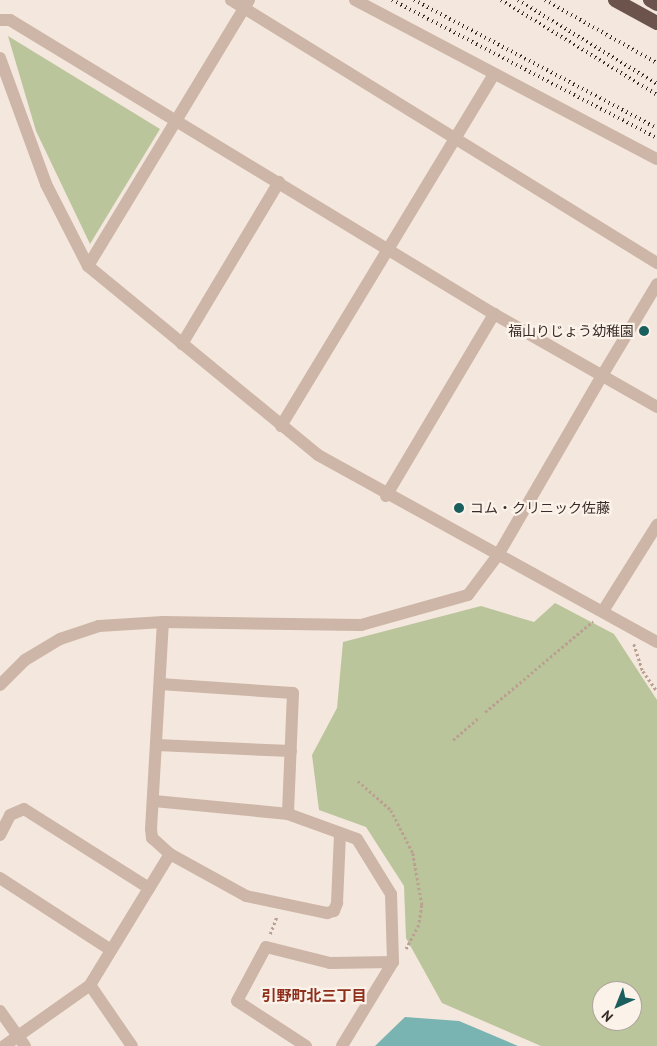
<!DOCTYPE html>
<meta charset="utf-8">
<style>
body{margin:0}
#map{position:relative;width:657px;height:1046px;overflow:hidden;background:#f4e7dd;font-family:"PT Sans","Noto Sans JP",sans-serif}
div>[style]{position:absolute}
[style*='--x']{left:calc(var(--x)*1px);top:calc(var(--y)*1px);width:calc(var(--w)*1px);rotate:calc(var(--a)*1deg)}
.green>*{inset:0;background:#bac59b}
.water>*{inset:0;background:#79b3b2}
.path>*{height:2.5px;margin-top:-1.25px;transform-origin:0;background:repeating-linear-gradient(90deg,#b9a091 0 2.5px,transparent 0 5px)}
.minor>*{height:12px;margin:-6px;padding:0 6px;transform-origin:6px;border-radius:6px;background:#cdb6a7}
.tertiary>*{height:12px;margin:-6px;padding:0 6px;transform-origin:6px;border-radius:6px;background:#cdb6a7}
.trunk>*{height:14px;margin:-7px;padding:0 7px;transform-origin:7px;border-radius:7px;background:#6c544c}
.rail>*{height:4px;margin-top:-2px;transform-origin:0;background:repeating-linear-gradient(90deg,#392c28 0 1px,transparent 0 5px)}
.dots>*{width:14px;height:14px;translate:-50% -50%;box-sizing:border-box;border:2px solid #fbf2ea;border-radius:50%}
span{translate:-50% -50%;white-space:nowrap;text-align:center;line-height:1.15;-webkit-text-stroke:4.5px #fbf2ea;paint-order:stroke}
.poi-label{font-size:14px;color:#392c28}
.right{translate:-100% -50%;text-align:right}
.left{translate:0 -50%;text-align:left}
.neighbourhood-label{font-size:15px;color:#8f2e1b;font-weight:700}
.north{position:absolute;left:592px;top:981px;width:50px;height:50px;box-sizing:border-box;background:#fbf2ea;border:1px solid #ada39c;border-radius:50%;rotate:224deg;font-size:14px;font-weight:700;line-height:20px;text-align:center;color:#392c28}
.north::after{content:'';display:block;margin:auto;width:18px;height:22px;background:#1a5e5e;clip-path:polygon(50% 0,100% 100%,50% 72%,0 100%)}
</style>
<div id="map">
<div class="green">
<div style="clip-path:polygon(8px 36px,160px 129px,90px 244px,36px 131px)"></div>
<div style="clip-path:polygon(evenodd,555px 603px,614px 634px,657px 700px,657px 1046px,541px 1046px,442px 1003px,406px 938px,404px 886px,366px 827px,319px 810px,312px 755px,337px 708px,343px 642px,481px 606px,534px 622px,555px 603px,602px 991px,632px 991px,632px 1021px,602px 1021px,602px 991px)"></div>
</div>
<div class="water">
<div style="clip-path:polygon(405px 1017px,459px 1021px,518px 1046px,375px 1046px)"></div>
</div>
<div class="path">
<div style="--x:634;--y:644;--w:28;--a:72"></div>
<div style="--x:643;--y:671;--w:24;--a:55"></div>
<div style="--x:485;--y:712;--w:141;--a:-40.1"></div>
<div style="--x:453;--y:740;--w:35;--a:-41"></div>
<div style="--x:358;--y:781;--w:44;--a:41.3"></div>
<div style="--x:391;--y:810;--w:48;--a:62.9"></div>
<div style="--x:413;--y:853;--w:53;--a:80.2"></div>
<div style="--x:422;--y:905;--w:20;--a:99"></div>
<div style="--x:419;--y:925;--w:27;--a:118"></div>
<div style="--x:270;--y:934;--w:19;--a:-69"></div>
</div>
<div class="minor">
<div style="--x:231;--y:0;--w:501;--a:31.69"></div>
<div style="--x:355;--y:0;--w:341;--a:27.8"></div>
<div style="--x:0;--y:58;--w:134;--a:69.9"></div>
<div style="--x:46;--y:184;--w:92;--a:62.9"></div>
<div style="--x:88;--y:266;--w:298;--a:39.4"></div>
<div style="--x:318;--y:455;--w:387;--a:28.9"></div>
<div style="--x:88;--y:266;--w:311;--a:-58.8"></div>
<div style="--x:182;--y:344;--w:189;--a:-59.1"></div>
<div style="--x:603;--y:374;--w:105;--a:-59"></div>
<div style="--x:281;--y:426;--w:411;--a:-58.8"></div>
<div style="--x:386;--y:496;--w:212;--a:-59.3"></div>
<div style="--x:603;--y:611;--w:102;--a:-57.9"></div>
<div style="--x:160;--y:684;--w:133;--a:3.9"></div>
<div style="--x:293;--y:693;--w:121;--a:92.4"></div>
<div style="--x:157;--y:745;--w:134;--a:2.6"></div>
<div style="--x:154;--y:801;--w:135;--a:5.5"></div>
<div style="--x:288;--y:814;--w:73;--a:19.9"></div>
<div style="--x:357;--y:839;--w:65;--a:58.3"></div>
<div style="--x:391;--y:894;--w:68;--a:88.3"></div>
<div style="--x:393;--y:962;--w:98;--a:121.3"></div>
<div style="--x:0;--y:835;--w:22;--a:-63"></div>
<div style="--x:10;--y:815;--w:15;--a:-23"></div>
<div style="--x:24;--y:809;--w:148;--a:32.3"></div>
<div style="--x:170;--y:854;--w:87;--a:28.9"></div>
<div style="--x:246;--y:896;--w:83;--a:11.9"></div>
<div style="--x:327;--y:913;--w:7;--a:-16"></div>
<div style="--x:334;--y:911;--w:9;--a:-69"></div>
<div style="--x:337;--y:903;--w:70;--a:-87.5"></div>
<div style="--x:0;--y:878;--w:132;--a:33"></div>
<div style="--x:90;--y:985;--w:74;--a:55.5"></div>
<div style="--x:0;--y:1011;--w:43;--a:54.5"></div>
<div style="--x:4;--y:1046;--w:105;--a:-35.3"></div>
<div style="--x:90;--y:985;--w:153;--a:-58.6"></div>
<div style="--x:170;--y:854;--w:24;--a:-138"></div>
<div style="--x:152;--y:838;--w:9;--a:-96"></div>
<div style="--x:151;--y:829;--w:207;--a:-86.7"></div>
<div style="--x:306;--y:1046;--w:82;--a:-146.9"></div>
<div style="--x:237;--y:1001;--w:61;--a:-61.8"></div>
<div style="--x:266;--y:947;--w:66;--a:14"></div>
<div style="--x:330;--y:963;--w:63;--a:-0.9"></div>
</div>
<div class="tertiary">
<div style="--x:0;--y:20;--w:10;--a:0"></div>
<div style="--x:10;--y:20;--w:566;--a:31.28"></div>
<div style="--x:494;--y:314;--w:188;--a:29.7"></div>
<div style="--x:0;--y:685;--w:35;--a:-45"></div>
<div style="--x:25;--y:660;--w:41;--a:-31"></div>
<div style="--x:60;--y:639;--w:41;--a:-18.4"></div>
<div style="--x:99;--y:626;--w:64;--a:-3.6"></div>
<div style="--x:163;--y:622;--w:198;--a:0.9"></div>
<div style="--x:361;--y:625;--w:111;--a:-15.7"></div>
<div style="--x:468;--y:595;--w:50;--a:-53.1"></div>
<div style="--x:498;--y:555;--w:209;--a:-59.9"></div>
</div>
<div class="trunk">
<div style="--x:615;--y:0;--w:48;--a:28.7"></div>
<div style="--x:650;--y:0;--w:8;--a:30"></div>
</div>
<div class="rail">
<div style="--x:392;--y:0;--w:299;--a:27.5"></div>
<div style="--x:414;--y:0;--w:275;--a:27.8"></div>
<div style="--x:501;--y:0;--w:183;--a:31.3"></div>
<div style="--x:518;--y:0;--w:162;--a:31.1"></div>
<div style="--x:545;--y:0;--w:129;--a:29.4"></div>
</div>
<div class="dots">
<div style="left:644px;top:331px;background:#1a5e5e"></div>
<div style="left:459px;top:508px;background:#1a5e5e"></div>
</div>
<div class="poi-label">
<span class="right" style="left:634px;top:331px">福山りじょう幼稚園</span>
<span class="left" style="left:470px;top:508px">コム・クリニック佐藤</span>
</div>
<div class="neighbourhood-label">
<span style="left:314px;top:996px">引野町北三丁目</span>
</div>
<div class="north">N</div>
</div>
